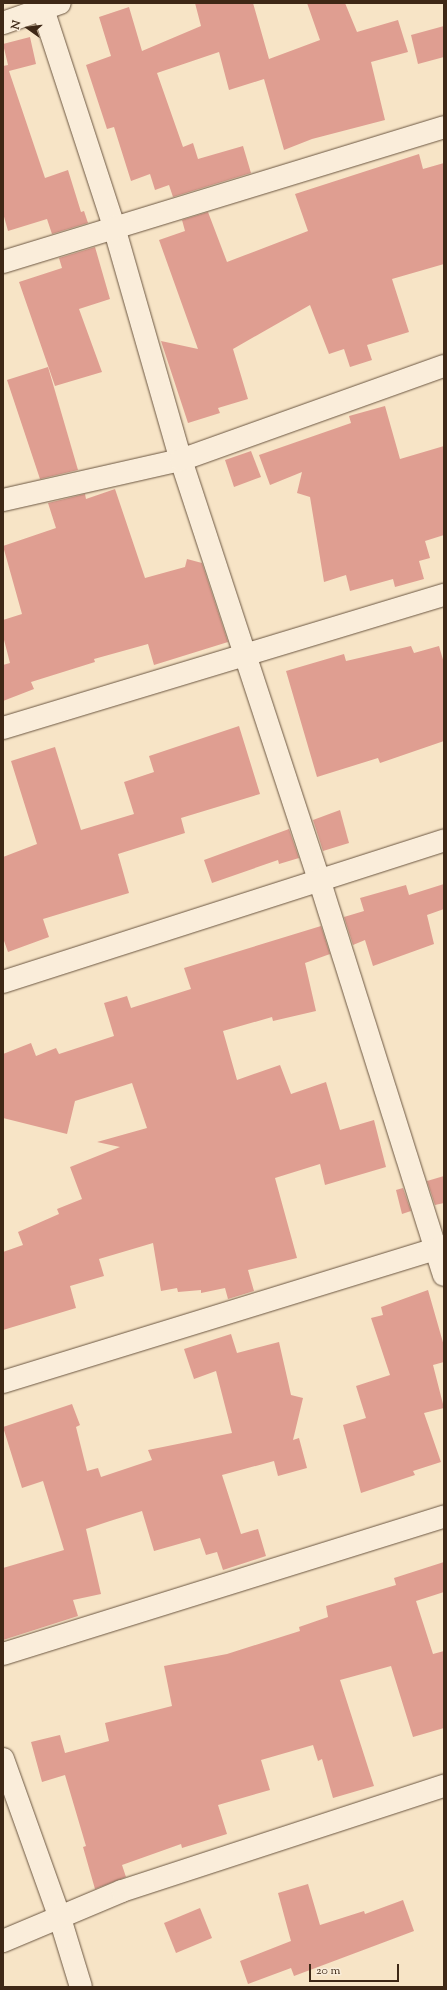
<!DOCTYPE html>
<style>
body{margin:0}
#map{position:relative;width:447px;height:1990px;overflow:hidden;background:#f7e4c6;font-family:"Sorts Mill Goudy",serif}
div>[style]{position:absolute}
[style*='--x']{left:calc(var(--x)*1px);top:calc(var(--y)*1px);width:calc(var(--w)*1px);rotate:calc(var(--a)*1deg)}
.building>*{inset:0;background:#df9e91}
.roads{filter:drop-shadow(0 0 1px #6c5742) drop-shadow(0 0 1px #6c5742)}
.street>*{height:22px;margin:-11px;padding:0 11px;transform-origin:11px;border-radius:11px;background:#faedda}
span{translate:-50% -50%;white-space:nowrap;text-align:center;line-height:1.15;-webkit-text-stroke:3px #faedda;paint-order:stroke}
.frame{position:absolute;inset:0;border:4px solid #3e2816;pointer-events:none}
.north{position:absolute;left:8px;top:8px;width:40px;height:40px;-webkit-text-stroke:3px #faedda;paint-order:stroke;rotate:284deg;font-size:11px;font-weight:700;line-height:16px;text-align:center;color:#3e2816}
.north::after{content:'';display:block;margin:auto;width:14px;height:18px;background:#3e2816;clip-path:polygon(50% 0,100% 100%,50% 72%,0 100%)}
.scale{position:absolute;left:309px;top:1964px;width:90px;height:18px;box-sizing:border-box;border:2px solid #3e2816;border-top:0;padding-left:5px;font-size:12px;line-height:14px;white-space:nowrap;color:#3e2816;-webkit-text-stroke:3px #faedda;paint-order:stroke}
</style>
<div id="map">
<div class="building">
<div style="clip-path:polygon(195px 3px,253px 3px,269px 59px,320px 40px,307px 3px,345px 3px,357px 32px,398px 20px,408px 52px,371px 62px,385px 120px,312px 139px,284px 150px,264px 79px,229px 90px,219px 52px,157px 73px,183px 147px,193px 143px,198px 159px,243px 146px,251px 173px,173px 197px,169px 185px,155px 190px,150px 174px,131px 181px,114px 127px,107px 129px,86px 65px,111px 56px,99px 17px,129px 7px,142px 51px,201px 26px)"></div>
<div style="clip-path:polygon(444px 26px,444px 57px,418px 64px,411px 35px)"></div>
<div style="clip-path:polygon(30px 37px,36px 64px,9px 71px,45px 178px,68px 170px,81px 212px,84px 211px,88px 223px,52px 234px,47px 219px,8px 231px,3px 213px,3px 66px,8px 65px,9px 69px,3px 44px)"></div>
<div style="clip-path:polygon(419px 154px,423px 169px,444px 163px,444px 264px,392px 279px,409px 332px,367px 345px,372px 360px,350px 367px,344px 349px,329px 354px,310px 305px,233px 349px,248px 399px,218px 408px,220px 413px,188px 423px,161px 341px,198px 349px,159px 240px,185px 231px,182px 220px,208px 212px,227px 262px,308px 231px,295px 194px)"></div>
<div style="clip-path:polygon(95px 247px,110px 299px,79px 309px,102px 372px,55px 386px,19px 282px,62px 268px,59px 258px)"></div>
<div style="clip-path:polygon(48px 367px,78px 470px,40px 479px,7px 380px)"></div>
<div style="clip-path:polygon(385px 406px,400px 459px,444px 446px,444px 535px,425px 541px,430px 558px,419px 561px,424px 579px,395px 587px,393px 579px,350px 591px,346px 575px,324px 582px,310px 497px,297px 493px,302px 472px,270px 485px,259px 455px,351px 423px,349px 416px)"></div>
<div style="clip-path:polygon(251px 451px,261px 477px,234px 487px,225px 460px)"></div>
<div style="clip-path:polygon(115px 489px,145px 578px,185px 567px,187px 559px,202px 563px,228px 642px,154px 665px,148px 644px,94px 659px,95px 662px,31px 682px,34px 689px,3px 701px,3px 665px,10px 663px,3px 636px,3px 620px,22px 614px,3px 546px,56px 528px,48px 503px,85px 494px,86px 499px)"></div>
<div style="clip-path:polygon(411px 646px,414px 653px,439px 646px,444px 663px,444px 741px,380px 763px,378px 758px,317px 777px,286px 671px,344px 654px,346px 661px)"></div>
<div style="clip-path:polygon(239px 726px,260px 794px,181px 818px,185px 833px,118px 854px,129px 893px,43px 919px,49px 937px,8px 952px,3px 938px,3px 857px,37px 844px,11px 761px,55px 747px,81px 830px,134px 814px,124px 782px,154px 772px,149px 756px)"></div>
<div style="clip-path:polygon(340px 810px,349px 843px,323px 851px,313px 820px)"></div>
<div style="clip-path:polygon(289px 829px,299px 858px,279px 864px,278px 860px,212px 883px,204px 860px)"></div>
<div style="clip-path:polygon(444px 884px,444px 909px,427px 915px,434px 944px,373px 966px,365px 940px,353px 945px,344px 917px,364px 911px,360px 898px,406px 885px,409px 895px)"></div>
<div style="clip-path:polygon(321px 926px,330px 954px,305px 963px,316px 1011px,273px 1021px,272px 1017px,223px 1031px,237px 1080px,280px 1065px,291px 1094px,326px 1082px,340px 1130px,374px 1120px,386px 1167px,325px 1185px,320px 1164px,275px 1178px,297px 1258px,248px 1270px,254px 1291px,228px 1299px,225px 1288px,201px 1293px,201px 1290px,178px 1292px,177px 1288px,161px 1291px,153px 1243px,99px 1259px,104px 1276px,70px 1286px,76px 1308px,3px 1330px,3px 1252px,23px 1245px,18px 1232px,59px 1214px,57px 1209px,82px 1199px,70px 1167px,120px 1147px,97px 1142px,147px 1128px,132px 1083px,75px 1101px,67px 1134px,3px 1118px,3px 1054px,31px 1043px,36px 1056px,56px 1048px,59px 1054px,114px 1036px,104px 1003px,127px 996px,131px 1008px,191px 989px,184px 968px)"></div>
<div style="clip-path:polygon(444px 1176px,444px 1203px,435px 1205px,427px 1181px)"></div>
<div style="clip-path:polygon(403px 1188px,411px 1211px,402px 1214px,396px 1190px)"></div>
<div style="clip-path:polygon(428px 1290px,444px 1346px,444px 1362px,433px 1365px,444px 1408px,424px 1413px,441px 1462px,413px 1471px,415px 1475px,361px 1493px,343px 1425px,366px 1418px,356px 1386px,390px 1375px,371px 1318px,383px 1315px,381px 1307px)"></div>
<div style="clip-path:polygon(231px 1334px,237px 1353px,279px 1342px,291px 1395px,303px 1398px,293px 1440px,299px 1438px,307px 1468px,278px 1476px,274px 1461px,222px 1475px,241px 1534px,258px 1529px,266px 1556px,223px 1570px,217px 1552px,206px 1555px,200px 1538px,154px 1551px,142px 1511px,110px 1521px,86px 1529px,101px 1594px,73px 1600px,78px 1616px,3px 1640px,3px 1568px,64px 1550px,43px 1481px,22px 1488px,3px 1427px,72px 1404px,80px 1425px,76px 1427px,87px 1471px,98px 1468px,101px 1477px,152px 1460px,148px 1450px,232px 1433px,216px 1371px,194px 1379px,184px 1349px)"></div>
<div style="clip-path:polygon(444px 1562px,444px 1592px,416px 1601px,433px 1654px,444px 1651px,444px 1728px,413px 1737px,391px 1666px,340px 1680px,374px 1786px,333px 1798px,322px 1759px,318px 1761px,313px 1745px,261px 1760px,270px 1790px,218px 1805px,227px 1834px,182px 1848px,181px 1844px,122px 1865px,126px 1877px,95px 1889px,83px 1847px,86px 1846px,65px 1775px,42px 1782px,31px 1742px,60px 1735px,65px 1753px,109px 1741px,105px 1723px,172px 1706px,164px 1666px,227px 1654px,300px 1631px,299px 1627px,328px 1617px,326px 1606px,396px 1585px,394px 1578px)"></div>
<div style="clip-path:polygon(308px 1884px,320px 1925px,364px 1911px,365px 1914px,403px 1900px,414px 1931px,294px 1976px,291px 1968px,248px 1984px,240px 1961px,291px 1941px,278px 1893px)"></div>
<div style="clip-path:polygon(200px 1908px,212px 1938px,176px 1953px,164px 1923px)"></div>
</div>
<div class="roads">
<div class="street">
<div style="--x:41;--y:3;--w:236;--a:71.9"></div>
<div style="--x:114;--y:227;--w:242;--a:74"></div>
<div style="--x:181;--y:460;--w:441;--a:71.8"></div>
<div style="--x:319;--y:879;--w:415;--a:72.5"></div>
<div style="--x:3;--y:23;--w:60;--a:-19.3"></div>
<div style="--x:3;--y:262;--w:461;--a:-17"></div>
<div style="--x:3;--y:500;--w:182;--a:-12.7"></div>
<div style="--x:181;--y:460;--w:279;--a:-19.7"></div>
<div style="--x:3;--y:728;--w:461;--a:-16.8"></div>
<div style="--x:3;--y:982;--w:463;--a:-17.8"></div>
<div style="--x:3;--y:1382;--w:461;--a:-17.1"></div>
<div style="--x:3;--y:1654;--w:462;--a:-17.3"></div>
<div style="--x:3;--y:1759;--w:166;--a:70.3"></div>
<div style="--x:59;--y:1915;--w:75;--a:73"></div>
<div style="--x:3;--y:1941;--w:129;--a:-22.8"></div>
<div style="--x:122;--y:1891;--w:339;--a:-18.1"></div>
</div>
</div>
<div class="frame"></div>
<div class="north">N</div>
<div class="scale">20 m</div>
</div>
